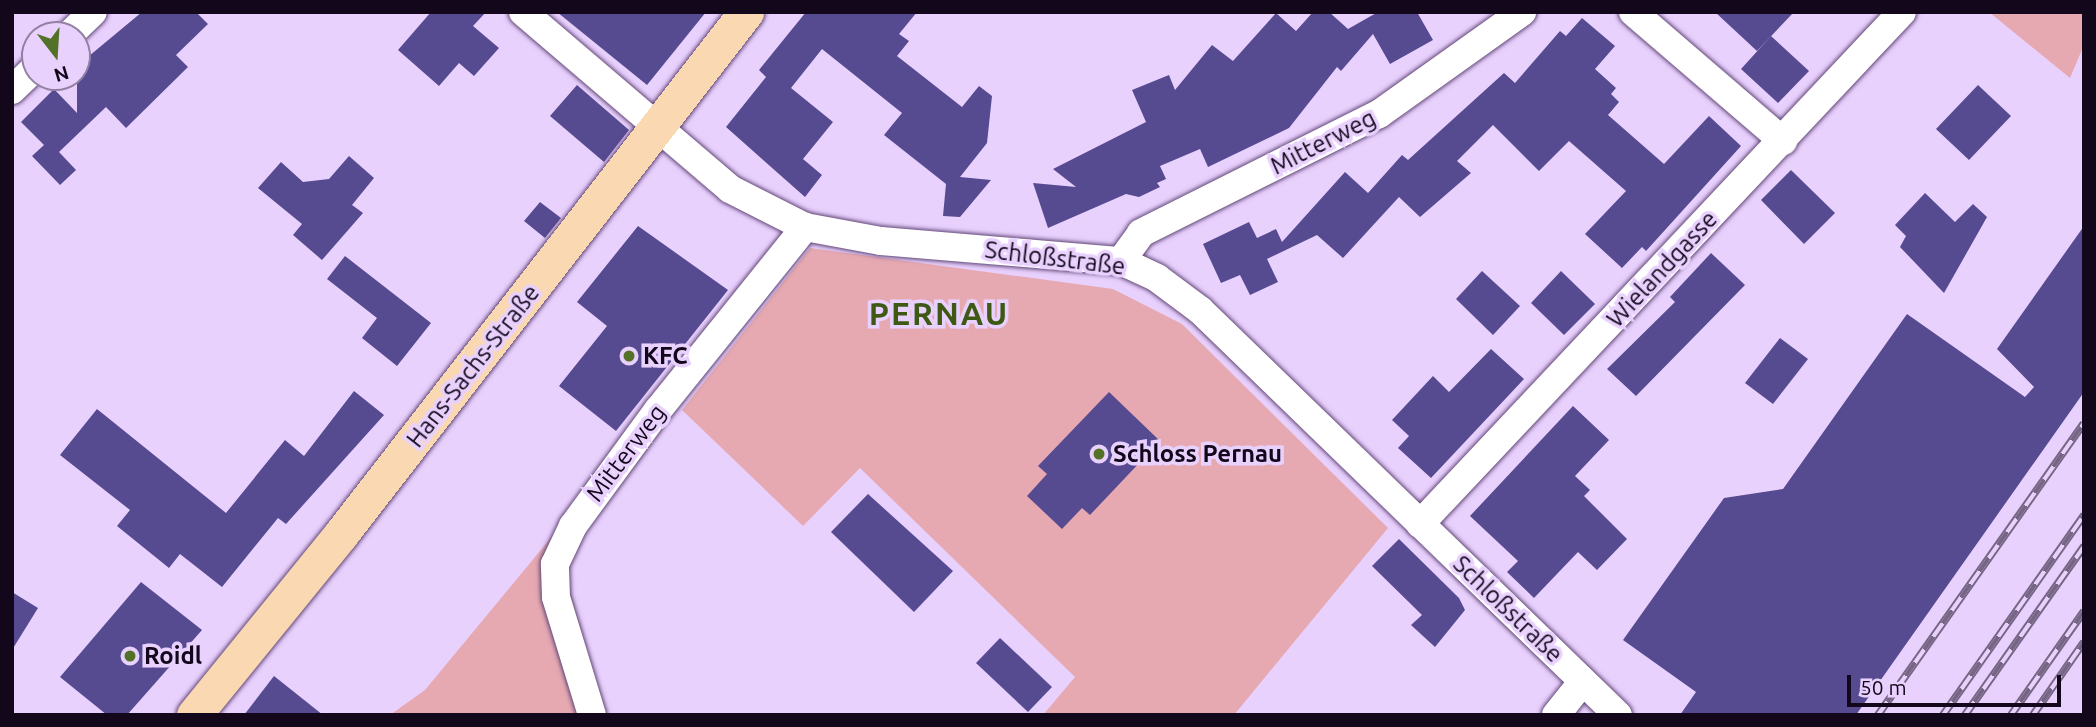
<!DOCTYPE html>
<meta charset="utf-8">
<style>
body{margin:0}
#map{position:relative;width:2096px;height:727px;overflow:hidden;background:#e9d1fe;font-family:Ubuntu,sans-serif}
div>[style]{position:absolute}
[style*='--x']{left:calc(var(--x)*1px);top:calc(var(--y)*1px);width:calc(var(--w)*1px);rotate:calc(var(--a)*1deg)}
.green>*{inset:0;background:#e6a9b2}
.building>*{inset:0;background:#564a91}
.roads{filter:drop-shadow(0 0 2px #624878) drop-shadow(0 0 2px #624878)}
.minor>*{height:28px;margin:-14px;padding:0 14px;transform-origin:14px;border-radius:14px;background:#fff}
.major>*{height:35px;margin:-17.5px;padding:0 17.5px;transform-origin:17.5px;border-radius:17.5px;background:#fad8b2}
.rail>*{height:8px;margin-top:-4px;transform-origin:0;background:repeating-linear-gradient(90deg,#e9d1fe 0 16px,#766584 0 32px);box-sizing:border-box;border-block:2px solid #766584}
.dots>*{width:19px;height:19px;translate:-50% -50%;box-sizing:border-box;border:4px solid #e9d1fe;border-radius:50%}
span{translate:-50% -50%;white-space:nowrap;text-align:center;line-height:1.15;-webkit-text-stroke:7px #e9d1fe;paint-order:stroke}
.street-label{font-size:24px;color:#13081b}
.poi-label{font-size:24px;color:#13081b;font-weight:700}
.left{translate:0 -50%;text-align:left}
.district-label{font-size:32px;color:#3e5914;font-weight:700;letter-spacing:2px}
.frame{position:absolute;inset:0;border:14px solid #13081b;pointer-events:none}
.north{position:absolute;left:21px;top:21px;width:70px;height:70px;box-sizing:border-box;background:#e9d1fe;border:2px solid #9381a3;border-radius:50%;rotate:163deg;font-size:19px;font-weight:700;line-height:28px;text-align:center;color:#13081b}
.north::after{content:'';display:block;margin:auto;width:24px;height:32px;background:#537228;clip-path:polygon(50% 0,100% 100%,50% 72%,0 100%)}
.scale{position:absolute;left:1847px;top:675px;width:214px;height:32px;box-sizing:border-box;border:4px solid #13081b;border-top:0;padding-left:9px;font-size:21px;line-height:24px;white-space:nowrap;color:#13081b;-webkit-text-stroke:5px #e9d1fe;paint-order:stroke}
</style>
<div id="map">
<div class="green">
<div style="clip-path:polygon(1989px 12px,2084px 12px,2084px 45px,2070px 78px)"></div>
<div style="clip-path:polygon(810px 248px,1113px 289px,1182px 324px,1388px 528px,1234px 715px,1043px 715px,1075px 677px,860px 468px,803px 526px,682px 410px)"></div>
<div style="clip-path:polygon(554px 534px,605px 715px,390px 715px,425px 690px)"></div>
</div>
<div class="building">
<div style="clip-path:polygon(142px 12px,196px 12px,208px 24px,176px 55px,188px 67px,126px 128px,106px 107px,59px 152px,76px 170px,60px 185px,32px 156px,44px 145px,21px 122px,54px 89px,77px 113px,77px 66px)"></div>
<div style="clip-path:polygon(431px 12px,486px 12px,473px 26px,499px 48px,474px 76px,459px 63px,439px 86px,398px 50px)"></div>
<div style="clip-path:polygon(557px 12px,706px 12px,647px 85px)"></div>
<div style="clip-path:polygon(806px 12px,917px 12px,899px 34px,909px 41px,897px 56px,962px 107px,979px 86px,992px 96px,987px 143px,960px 177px,991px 180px,960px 217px,943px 216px,946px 184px,884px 135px,902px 113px,822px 49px,791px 88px,833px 122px,803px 159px,822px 175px,805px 197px,726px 127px,766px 77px,759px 70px)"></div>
<div style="clip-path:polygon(1313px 12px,1329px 12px,1348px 29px,1378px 12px,1417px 12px,1433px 40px,1390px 64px,1373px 34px,1341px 71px,1337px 67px,1289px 128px,1208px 167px,1200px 149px,1160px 166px,1166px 179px,1157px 183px,1160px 187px,1139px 197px,1126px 194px,1048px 228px,1033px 183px,1076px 187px,1053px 169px,1146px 122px,1132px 90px,1169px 75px,1175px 90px,1212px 45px,1233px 61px,1276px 13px,1296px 31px)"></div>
<div style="clip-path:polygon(1715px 12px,1794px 12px,1757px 51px)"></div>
<div style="clip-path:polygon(1582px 18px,1615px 46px,1595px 69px,1616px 88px,1611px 94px,1619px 102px,1608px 115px,1664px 164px,1709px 116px,1741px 146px,1646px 251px,1642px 247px,1622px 268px,1585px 234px,1626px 191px,1569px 141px,1539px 171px,1493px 125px,1457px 161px,1471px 173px,1420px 217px,1399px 197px,1343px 258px,1317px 235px,1267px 259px,1278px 282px,1250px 295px,1240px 275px,1221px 283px,1203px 244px,1249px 222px,1257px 238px,1276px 229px,1282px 242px,1345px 172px,1368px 193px,1402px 155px,1408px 160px,1504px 73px,1515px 83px,1560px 31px,1566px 36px)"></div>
<div style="clip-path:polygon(1771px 36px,1809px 71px,1778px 103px,1741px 69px)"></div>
<div style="clip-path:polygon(577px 85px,629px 130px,604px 162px,550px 116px)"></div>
<div style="clip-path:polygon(1978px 85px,2011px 116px,1969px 160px,1936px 129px)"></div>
<div style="clip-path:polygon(349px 156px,374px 178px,352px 205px,363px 213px,322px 260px,293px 235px,302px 224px,258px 188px,281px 162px,303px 182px,329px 179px)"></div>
<div style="clip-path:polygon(1791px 170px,1835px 213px,1804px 244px,1761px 200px)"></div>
<div style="clip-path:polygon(1925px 193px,1955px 222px,1973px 204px,1987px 217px,1944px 293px,1900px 247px,1906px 236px,1895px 225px)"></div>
<div style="clip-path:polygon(540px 202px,561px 218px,545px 238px,524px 221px)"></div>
<div style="clip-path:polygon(638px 226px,728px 290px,616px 431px,559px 386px,607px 326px,577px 302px)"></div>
<div style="clip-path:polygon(2084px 226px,2084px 392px,1856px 715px,1680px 715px,1696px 692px,1623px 640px,1724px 498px,1783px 489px,1907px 314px,2025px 397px,2034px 387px,1997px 349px)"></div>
<div style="clip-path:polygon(1711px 253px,1745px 285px,1636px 396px,1607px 369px,1675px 302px,1670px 297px)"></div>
<div style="clip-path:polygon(345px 256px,431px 323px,397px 366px,362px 338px,377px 318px,327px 279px)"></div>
<div style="clip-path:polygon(1482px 271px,1520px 306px,1493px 335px,1456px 299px)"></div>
<div style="clip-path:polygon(1561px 271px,1595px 304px,1564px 335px,1531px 303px)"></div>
<div style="clip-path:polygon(1780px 338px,1808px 359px,1773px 404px,1745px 383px)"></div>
<div style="clip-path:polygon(1491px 349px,1524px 379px,1431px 478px,1398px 448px,1409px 436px,1392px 420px,1433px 376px,1449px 392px)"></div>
<div style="clip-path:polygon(354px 391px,384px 415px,286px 524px,278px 518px,222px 587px,180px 554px,169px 568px,117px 526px,130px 510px,60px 455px,97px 409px,226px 513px,285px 440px,304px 456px)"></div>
<div style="clip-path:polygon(1109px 392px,1160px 441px,1090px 515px,1082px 508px,1062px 529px,1027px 496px,1047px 474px,1038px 466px)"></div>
<div style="clip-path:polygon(1573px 406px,1609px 440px,1575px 476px,1590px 490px,1584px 496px,1627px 539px,1597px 570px,1578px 552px,1534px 598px,1507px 572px,1518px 561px,1470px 516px)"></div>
<div style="clip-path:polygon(868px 494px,953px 571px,914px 612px,831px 532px)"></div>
<div style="clip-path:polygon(1399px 539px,1459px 598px,1465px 610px,1435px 647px,1411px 625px,1422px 615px,1372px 566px)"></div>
<div style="clip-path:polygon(141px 582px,202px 630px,127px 715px,107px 715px,60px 677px)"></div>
<div style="clip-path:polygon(12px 592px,38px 608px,12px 650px)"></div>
<div style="clip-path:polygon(1000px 638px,1052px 687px,1028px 712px,976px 663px)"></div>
<div style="clip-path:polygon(274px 676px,323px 715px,244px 715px)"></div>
</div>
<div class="roads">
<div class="minor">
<div style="--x:523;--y:12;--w:272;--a:40.5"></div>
<div style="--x:730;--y:189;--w:84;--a:26.9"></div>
<div style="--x:805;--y:227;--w:77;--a:10.4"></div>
<div style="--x:881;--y:241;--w:241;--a:4.8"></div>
<div style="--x:1121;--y:261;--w:40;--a:25"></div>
<div style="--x:1157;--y:278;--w:54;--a:36.7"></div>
<div style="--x:1200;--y:310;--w:582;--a:44.1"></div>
<div style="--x:1633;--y:12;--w:198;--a:40.7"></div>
<div style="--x:69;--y:35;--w:33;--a:-44"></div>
<div style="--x:12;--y:90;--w:32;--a:-44"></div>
<div style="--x:1121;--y:261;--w:34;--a:-54"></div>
<div style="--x:1141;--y:233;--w:266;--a:-26.6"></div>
<div style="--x:1379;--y:114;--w:176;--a:-35.5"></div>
<div style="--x:1420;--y:524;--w:703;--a:-46.73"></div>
<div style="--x:592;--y:715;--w:123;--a:-107"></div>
<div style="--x:556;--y:597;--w:33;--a:-92"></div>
<div style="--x:555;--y:564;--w:42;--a:-64.7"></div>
<div style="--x:573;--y:526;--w:144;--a:-53.8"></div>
<div style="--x:658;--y:410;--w:235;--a:-51.2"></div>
<div style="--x:1556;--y:715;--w:43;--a:-51.5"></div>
</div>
<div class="major">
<div style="--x:194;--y:715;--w:233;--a:-50.9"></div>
<div style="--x:341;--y:534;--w:661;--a:-52.19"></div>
</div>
</div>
<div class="rail">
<div style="--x:1878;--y:715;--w:357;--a:-54.8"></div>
<div style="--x:1943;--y:715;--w:245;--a:-54.8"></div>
<div style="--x:1965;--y:715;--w:207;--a:-54.8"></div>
<div style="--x:2011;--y:715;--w:127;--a:-54.9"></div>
<div style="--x:2033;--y:715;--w:89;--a:-55.1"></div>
</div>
<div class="dots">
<div style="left:629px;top:356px;background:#537228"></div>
<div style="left:1099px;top:454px;background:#537228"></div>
<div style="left:130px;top:656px;background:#537228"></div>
</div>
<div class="street-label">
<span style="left:1323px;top:142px;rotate:-27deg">Mitterweg</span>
<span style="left:1055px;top:258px;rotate:7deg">Schloßstraße</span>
<span style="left:1662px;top:269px;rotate:-47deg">Wielandgasse</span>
<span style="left:473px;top:366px;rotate:-52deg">Hans-Sachs-Straße</span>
<span style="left:626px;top:453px;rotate:-53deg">Mitterweg</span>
<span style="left:1508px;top:609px;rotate:44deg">Schloßstraße</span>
</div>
<div class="poi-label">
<span class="left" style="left:643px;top:356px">KFC</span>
<span class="left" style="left:1113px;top:454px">Schloss Pernau</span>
<span class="left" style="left:144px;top:656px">Roidl</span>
</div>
<div class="district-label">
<span style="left:939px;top:313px">PERNAU</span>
</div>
<div class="frame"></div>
<div class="north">N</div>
<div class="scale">50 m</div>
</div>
